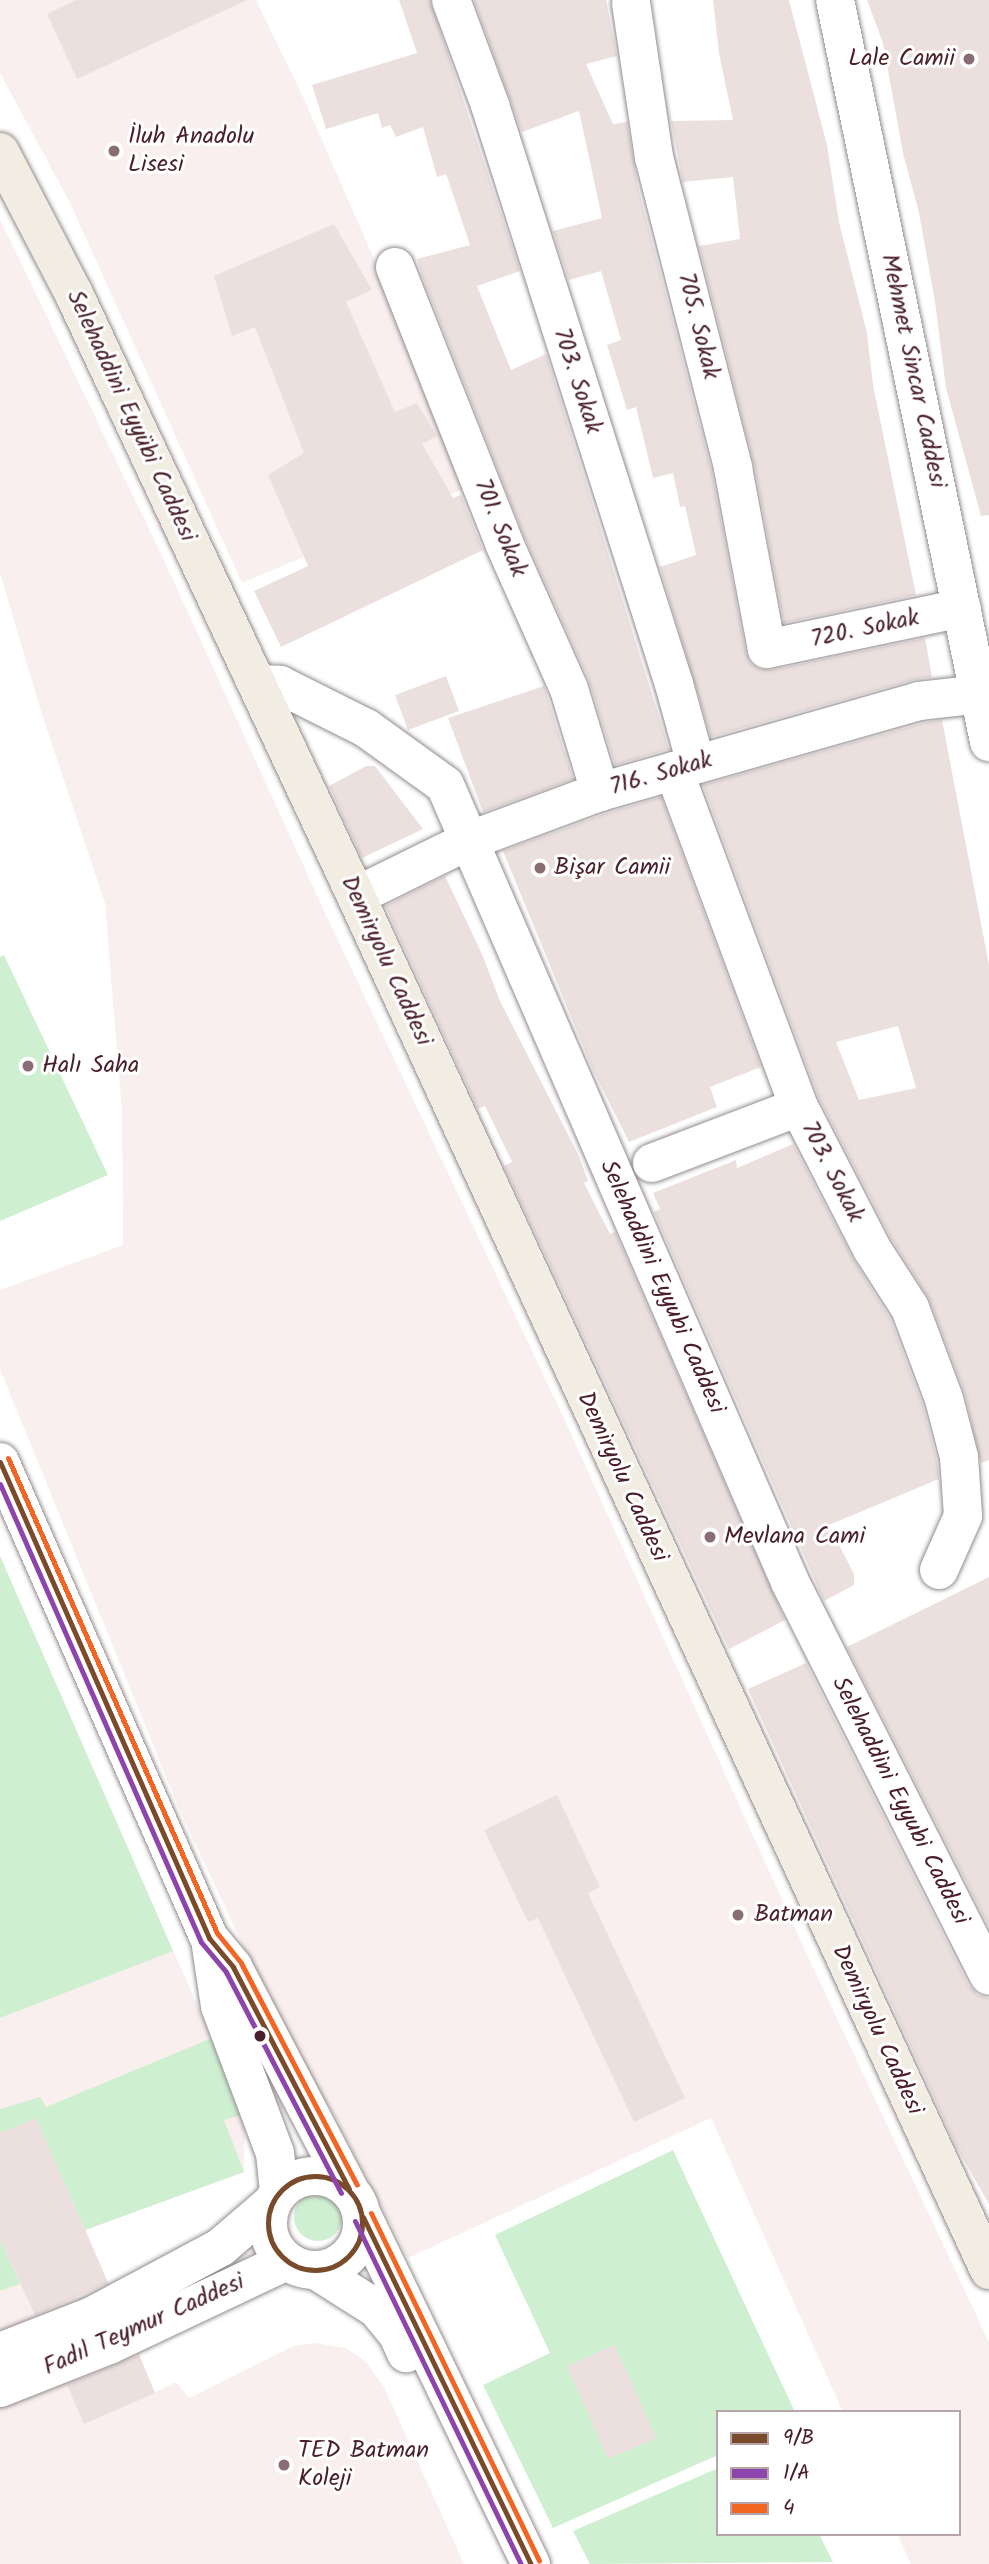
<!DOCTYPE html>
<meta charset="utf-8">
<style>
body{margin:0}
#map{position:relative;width:989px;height:2564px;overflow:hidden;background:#fff;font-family:Kalam,sans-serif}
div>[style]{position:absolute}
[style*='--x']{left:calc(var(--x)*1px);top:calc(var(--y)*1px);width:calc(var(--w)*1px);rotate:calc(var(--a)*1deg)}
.built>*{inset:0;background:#f9efee}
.green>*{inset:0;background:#cef0d1}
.round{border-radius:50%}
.building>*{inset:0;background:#ece0df}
.roads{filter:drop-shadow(0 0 2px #948c8e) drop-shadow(0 0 2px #948c8e)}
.minor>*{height:38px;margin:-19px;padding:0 19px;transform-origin:19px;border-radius:19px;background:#fff}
.minor>.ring{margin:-19px;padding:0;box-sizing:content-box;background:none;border:38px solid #fff;border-radius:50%}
.major>*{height:38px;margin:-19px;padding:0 19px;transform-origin:19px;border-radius:19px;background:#f1ede2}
.bus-1>*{height:5px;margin:-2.5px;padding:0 2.5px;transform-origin:2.5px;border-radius:2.5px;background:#7a4b2a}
.bus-1>.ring{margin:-2.5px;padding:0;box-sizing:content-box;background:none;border:5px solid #7a4b2a;border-radius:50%}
.bus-2>*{height:5px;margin:-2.5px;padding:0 2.5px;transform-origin:2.5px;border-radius:2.5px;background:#8e44ad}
.bus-3>*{height:5px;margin:-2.5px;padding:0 2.5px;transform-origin:2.5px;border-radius:2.5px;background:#f26522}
.dots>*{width:19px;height:19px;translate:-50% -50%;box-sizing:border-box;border:4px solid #fff;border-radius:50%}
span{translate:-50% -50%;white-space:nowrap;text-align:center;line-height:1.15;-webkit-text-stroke:6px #fff;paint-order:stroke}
.poi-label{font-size:24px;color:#4a1f2b}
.right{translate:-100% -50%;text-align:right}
.left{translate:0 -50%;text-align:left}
.street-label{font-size:24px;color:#4a1f2b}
.legend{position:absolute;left:716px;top:2410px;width:245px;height:126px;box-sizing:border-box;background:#fff;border:2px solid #b7a5aa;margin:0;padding:9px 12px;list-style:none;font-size:21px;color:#4a1f2b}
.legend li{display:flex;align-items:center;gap:14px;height:35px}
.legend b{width:35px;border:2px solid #b7a5aa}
</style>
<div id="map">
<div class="built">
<div style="clip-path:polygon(0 0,256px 0,304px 99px,473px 485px,242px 583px,70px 203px,0 73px)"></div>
<div style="clip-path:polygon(0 219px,164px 560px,327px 917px,561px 1412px,804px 1948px,989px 2342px,989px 2564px,911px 2564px,897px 2534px,959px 2534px,959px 2412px,843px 2412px,711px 2118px,408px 2258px,334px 2114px,302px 2071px,180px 1811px,0 1369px,0 1290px,123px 1245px,122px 1112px,105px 903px,41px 711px,0 573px)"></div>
<div style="clip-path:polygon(0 1556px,245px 2114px,244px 2172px,86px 2230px,155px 2392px,176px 2382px,189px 2398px,293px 2346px,315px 2343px,346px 2348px,366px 2362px,384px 2387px,464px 2564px,0 2564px)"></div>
</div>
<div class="green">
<div style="clip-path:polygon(4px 955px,108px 1175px,0 1221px,0 957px)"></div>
<div style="clip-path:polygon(0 1556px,173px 1951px,0 2018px)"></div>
<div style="clip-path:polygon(212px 2038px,245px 2114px,224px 2120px,244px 2172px,85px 2230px,36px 2119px,0 2133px,0 2109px,40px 2097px,46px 2107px)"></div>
<div style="clip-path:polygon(673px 2150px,795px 2412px,718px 2412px,718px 2455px,553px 2528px,483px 2385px,550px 2353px,495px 2235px)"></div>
<div class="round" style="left:294px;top:2193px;width:48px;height:48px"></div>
<div style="clip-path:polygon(0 2239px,20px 2284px,0 2291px)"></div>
<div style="clip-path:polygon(718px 2468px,718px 2534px,819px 2534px,833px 2562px,590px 2564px,573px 2531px)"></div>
</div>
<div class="building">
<div style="clip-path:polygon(76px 0,247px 0,77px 79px,47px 14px)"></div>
<div style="clip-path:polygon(399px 0,430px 0,520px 271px,477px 286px,511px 370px,546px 354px,669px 749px,615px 765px,589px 680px,524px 535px,421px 273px,417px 259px,470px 245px,446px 174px,437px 177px,423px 127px,396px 137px,390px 125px,382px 128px,378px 113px,326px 129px,312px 85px,417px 53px)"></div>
<div style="clip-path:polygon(474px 0,606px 0,617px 56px,586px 64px,613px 124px,627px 122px,638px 187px,712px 473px,746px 653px,750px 663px,759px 669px,772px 670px,925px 638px,932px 677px,913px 680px,711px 737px,660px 567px,696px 555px,685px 506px,680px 507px,673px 473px,653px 478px,636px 407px,627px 410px,607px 345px,621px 340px,601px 271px,569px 280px,553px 231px,602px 218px,579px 111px,522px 132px)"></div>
<div style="clip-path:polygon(713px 0,789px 0,827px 145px,839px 222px,867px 333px,873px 385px,916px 595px,784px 623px,754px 463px,699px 246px,740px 239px,733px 177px,683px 182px,671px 121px,733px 120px,719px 54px)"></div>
<div style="clip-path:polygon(867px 0,989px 0,989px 515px,981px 516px,946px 388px,935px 302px,919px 213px,903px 153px,883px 43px)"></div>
<div style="clip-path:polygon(334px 224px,372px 290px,346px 302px,395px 412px,417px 403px,437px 436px,422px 444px,453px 498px,461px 495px,483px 550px,281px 647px,254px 591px,308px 566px,268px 475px,304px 453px,255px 327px,232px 336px,214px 276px)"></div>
<div style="clip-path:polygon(446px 676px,459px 711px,408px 730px,395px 695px)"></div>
<div style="clip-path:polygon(544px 686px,573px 779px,483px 812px,448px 718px)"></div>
<div style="clip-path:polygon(evenodd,942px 720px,989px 965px,989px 1460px,981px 1463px,965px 1393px,930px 1300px,891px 1238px,819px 1098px,703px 785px,923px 723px,942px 720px,898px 1026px,916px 1088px,859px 1100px,836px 1042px,898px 1026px)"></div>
<div style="clip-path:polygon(366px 766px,375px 766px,423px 829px,362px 858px,329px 786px)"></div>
<div style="clip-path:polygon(661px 797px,761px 1067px,710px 1087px,717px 1107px,629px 1142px,593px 1070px,503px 851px,607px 813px)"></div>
<div style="clip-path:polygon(445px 876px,482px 954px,500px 1001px,578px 1154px,588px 1181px,584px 1183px,610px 1234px,615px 1232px,785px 1620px,729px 1649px,504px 1166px,512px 1162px,485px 1106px,478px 1109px,385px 906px)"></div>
<div style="clip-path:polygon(793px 1144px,853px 1259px,890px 1318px,923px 1406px,937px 1461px,939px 1479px,829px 1525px,854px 1574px,854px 1585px,824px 1601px,654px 1212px,660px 1209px,653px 1193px,736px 1160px,737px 1168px)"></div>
<div style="clip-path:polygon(989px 1577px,989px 1927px,847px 1647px)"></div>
<div style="clip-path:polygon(806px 1663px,969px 1986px,978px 1995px,989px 1998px,989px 2204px,957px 2148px,748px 1689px)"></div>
<div style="clip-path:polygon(557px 1795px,600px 1887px,588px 1893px,685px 2098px,634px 2122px,538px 1918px,528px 1922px,484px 1830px)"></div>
<div style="clip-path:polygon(36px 2118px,108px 2283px,35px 2315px,0 2239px,0 2133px)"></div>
<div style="clip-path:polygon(615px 2345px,656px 2438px,608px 2459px,567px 2366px)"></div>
<div style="clip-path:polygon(139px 2355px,155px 2393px,84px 2424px,67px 2385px)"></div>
</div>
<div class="roads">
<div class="minor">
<div style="--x:451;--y:0;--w:112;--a:69.6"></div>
<div style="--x:490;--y:105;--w:608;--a:72.37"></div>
<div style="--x:674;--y:684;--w:83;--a:74.6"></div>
<div style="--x:835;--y:0;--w:758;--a:78.27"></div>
<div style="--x:631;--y:3;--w:156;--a:81.5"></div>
<div style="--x:654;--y:157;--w:321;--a:75.7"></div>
<div style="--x:733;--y:468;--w:184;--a:79.4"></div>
<div style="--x:767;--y:649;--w:199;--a:-11.9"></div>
<div style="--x:395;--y:267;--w:297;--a:68.4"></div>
<div style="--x:504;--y:543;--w:160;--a:66"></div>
<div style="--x:569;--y:689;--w:108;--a:73.2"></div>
<div style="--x:257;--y:684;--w:23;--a:2"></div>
<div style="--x:280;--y:685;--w:96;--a:26.6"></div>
<div style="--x:366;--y:728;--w:97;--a:35.8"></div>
<div style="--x:445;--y:785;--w:868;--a:66.59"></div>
<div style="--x:790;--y:1582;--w:441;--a:63.2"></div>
<div style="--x:674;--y:771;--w:358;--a:69.6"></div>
<div style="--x:799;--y:1107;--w:160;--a:62.8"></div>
<div style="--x:872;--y:1249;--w:70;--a:57.2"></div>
<div style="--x:910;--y:1308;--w:97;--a:69.5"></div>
<div style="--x:944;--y:1399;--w:60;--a:75.5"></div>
<div style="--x:959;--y:1457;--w:59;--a:86.1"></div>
<div style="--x:963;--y:1516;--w:59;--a:114"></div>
<div style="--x:356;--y:896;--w:125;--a:-26.2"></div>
<div style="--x:468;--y:841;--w:141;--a:-20.4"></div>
<div style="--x:600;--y:792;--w:332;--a:-15.9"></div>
<div style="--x:919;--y:701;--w:70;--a:-6.5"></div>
<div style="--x:652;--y:1163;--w:157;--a:-20.9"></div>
<div style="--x:0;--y:1462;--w:520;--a:66.29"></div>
<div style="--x:209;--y:1938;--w:38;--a:50"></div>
<div style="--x:233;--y:1967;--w:250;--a:62.4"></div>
<div style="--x:211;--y:1946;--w:61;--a:81.5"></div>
<div style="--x:220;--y:2006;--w:157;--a:69.5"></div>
<div style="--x:275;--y:2153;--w:38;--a:84"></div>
<div class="ring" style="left:268px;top:2176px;width:56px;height:56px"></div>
<div style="--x:363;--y:2217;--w:386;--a:64.2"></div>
<div style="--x:317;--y:2271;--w:71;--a:32.3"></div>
<div style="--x:377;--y:2309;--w:33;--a:51"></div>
<div style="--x:398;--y:2335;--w:20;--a:66"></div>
<div style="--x:0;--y:2352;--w:99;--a:-21.4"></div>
<div style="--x:92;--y:2316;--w:146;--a:-28.1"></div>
<div style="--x:221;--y:2247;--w:66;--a:-40.7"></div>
<div style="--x:0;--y:2388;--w:117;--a:-21.5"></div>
<div style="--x:109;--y:2345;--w:197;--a:-25.3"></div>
</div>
<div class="major">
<div style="--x:0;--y:152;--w:160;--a:62.5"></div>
<div style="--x:74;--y:294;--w:665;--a:64.9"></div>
<div style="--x:356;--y:896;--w:1513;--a:65.26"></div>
</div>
</div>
<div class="bus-1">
<div style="--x:0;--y:1462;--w:520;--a:66.29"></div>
<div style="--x:209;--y:1938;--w:38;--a:50"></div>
<div style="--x:233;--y:1967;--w:250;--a:62.4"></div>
<div class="ring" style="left:268px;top:2176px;width:89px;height:89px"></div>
<div style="--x:363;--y:2217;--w:386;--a:64.2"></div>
</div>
<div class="bus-2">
<div style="--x:0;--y:1484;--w:500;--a:66.31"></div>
<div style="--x:201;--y:1942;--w:39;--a:50"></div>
<div style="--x:226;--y:1972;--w:249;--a:62.5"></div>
<div style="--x:355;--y:2221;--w:381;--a:64.2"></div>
</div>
<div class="bus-3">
<div style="--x:8;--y:1458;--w:519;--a:66.25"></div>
<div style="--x:217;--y:1933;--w:38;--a:51"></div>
<div style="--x:241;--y:1963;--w:250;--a:62.4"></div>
<div style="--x:371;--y:2213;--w:386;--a:64.2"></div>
</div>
<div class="dots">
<div style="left:969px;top:59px;background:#896d75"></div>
<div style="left:114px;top:151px;background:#896d75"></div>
<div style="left:540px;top:868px;background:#896d75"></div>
<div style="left:28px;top:1066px;background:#896d75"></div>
<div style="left:710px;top:1537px;background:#896d75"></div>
<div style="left:738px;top:1915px;background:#896d75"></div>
<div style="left:260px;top:2036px;background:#4a1f2b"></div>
<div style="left:284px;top:2465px;background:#896d75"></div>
</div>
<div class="poi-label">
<span class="right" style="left:955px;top:59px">Lale Camii</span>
<span class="left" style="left:128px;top:151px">İluh Anadolu<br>Lisesi</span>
<span class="left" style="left:554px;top:868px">Bişar Camii</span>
<span class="left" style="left:42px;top:1066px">Halı Saha</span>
<span class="left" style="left:724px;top:1537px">Mevlana Cami</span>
<span class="left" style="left:754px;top:1915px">Batman</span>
<span class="left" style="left:298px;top:2465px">TED Batman<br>Koleji</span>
</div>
<div class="street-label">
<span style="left:698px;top:326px;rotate:76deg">705. Sokak</span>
<span style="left:913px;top:371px;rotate:78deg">Mehmet Sincar Caddesi</span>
<span style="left:577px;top:381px;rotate:72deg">703. Sokak</span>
<span style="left:131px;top:416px;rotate:65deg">Selehaddini Eyyübi Caddesi</span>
<span style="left:500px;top:528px;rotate:68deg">701. Sokak</span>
<span style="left:865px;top:629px;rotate:-12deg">720. Sokak</span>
<span style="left:661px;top:774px;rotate:-16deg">716. Sokak</span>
<span style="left:386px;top:961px;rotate:65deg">Demiryolu Caddesi</span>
<span style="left:832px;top:1172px;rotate:63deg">703. Sokak</span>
<span style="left:662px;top:1287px;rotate:66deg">Selehaddini Eyyubi Caddesi</span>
<span style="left:622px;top:1477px;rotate:65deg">Demiryolu Caddesi</span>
<span style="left:900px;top:1801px;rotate:63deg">Selehaddini Eyyubi Caddesi</span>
<span style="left:877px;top:2030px;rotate:65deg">Demiryolu Caddesi</span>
<span style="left:144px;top:2325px;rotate:-24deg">Fadıl Teymur Caddesi</span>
</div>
<ul class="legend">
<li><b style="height:9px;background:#7a4b2a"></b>9/B</li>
<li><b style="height:9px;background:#8e44ad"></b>1/A</li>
<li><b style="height:9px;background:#f26522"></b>4</li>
</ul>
</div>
